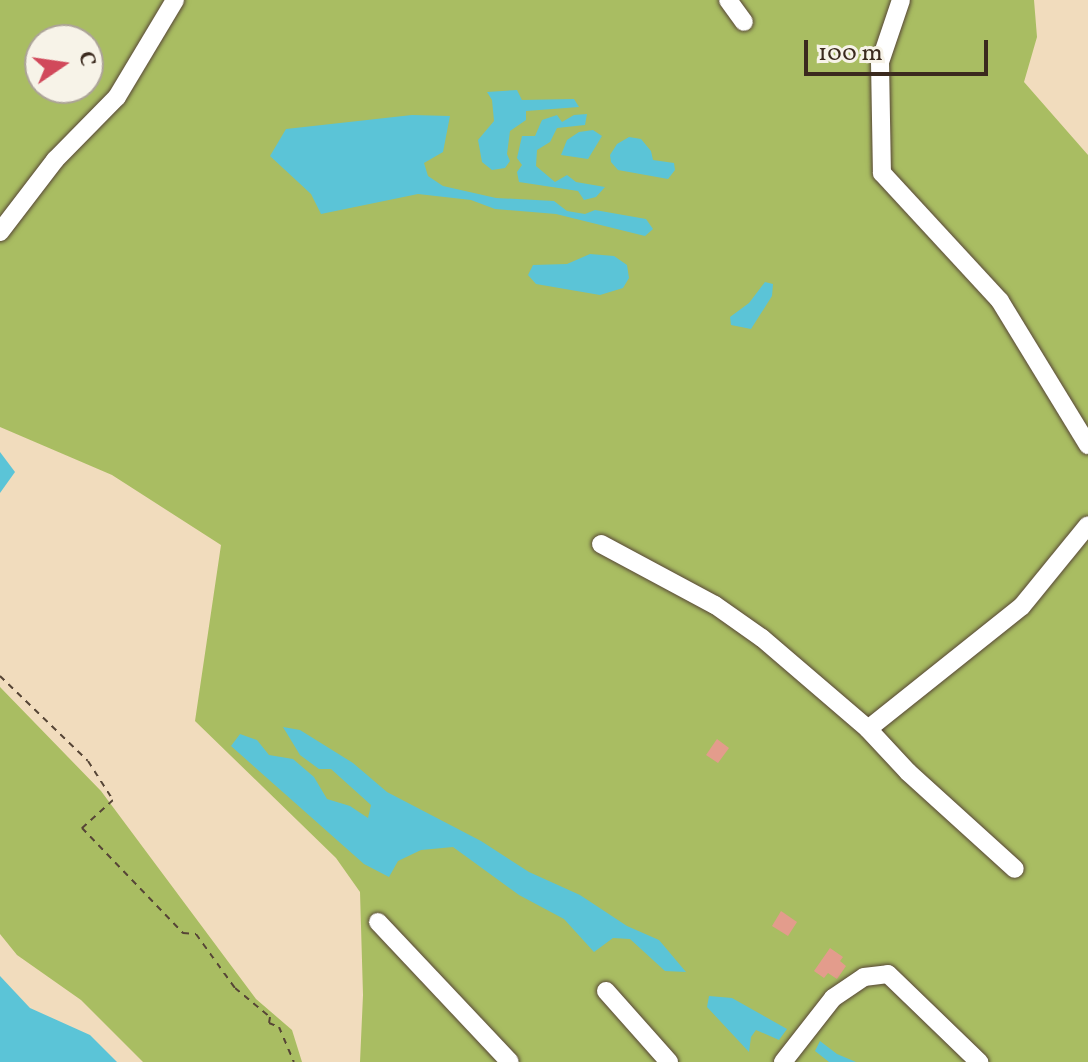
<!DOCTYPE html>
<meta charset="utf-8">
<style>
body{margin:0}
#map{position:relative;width:1088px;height:1062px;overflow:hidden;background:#f1dcbd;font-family:Vollkorn,serif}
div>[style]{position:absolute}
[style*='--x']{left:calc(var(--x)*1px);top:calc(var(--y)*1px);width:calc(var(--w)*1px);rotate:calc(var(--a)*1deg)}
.green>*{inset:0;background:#a9bd62}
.water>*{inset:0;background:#5bc4d7}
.building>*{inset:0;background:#e39c8c}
.path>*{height:2px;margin-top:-1px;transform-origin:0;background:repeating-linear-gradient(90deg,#564536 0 6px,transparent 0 12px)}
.roads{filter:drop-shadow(0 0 2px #564536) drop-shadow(0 0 2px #564536)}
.minor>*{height:18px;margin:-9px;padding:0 9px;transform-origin:9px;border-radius:9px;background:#fff}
span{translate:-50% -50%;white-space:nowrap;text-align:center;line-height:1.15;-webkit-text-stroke:7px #f7f3e8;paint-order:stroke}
.north{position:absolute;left:24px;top:24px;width:80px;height:80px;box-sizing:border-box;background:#f7f3e8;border:2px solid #aca397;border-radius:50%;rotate:77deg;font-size:22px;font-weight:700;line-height:32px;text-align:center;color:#3b2a1e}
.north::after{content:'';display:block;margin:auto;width:28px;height:36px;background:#d1495b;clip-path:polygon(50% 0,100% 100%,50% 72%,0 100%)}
.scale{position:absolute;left:804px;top:40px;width:184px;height:36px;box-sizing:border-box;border:4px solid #3b2a1e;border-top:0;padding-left:10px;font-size:24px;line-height:28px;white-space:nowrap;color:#3b2a1e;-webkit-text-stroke:6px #f7f3e8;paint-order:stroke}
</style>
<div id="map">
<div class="green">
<div style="clip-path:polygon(evenodd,0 0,1034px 0,1037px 37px,1024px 82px,1088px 155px,1088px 1062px,360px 1062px,363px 995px,360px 892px,336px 858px,195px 721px,221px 545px,112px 475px,0 427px,0 0,40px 40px,88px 40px,88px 88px,40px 88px,40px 40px)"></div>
<div style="clip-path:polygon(0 687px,101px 791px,256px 999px,292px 1030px,302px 1062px,143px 1062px,81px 1000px,17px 955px,0 934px)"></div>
</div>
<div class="water">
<div style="clip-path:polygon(517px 90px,522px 100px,574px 99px,579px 107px,526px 111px,526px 120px,510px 131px,507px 154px,510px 161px,505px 168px,492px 170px,482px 162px,478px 140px,494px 121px,492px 100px,487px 92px)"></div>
<div style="clip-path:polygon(587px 114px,585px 125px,557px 128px,550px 142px,537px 150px,536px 166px,555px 182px,567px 175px,576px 182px,605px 187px,596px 197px,584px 200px,578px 191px,519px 182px,517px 172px,522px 165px,517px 158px,522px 136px,535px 136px,542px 120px,557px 115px,562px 122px,574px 115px)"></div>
<div style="clip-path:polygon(412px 115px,450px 116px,443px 152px,424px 163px,428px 176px,443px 186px,496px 198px,554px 201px,567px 211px,585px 214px,595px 210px,646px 219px,653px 229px,645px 236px,556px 214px,495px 209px,471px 200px,418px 194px,321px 214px,311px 194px,270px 156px,286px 129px)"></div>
<div style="clip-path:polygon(593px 130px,602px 136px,588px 159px,561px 155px,567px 140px,579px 132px)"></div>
<div style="clip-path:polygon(629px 137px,641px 139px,651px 151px,653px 160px,674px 163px,675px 170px,668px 179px,618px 170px,611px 162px,610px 155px,617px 144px)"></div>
<div style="clip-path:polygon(590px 254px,614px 256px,627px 265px,629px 278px,623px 288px,600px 295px,536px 284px,528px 275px,533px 265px,567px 264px)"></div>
<div style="clip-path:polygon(765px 282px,773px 284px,772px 296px,751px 329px,731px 325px,730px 317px,749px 303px)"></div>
<div style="clip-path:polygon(0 452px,15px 472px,0 493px)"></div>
<div style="clip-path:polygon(283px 727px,300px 730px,353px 763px,387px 792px,481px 841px,529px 872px,580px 895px,627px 926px,659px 940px,686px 972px,665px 971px,630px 939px,613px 938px,594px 952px,564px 919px,519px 895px,453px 847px,421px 850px,398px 861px,389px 877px,364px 864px,231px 746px,240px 734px,257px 740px,269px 755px,293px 759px,314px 777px,327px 799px,350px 806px,368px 818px,371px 805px,331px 769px,319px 769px,300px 755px)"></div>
<div style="clip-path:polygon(0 976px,30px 1008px,90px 1035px,117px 1062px,0 1062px)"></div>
<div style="clip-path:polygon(709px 996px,732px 998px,787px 1029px,779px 1040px,756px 1030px,751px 1037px,749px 1052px,707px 1007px)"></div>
<div style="clip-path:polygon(820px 1041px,837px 1054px,856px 1062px,829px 1062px,815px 1051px)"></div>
</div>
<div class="building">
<div style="clip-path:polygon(717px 739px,729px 748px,718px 763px,706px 755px)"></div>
<div style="clip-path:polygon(781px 911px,797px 922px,788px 936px,772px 926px)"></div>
<div style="clip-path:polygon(830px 948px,843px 957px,840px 961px,846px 966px,837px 979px,828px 973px,824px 978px,814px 971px)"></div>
</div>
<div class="path">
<div style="--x:0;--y:676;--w:122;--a:44"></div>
<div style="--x:88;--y:761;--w:46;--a:57.3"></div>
<div style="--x:113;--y:800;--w:42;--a:137.9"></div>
<div style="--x:82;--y:828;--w:146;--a:46.1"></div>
<div style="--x:183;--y:933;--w:13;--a:4"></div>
<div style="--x:196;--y:934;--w:67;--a:54.2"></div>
<div style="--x:235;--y:988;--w:45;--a:39.6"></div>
<div style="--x:270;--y:1017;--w:6;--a:99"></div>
<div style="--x:269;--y:1023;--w:11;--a:22"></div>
<div style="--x:279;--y:1027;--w:38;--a:67"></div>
</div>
<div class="roads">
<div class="minor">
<div style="--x:728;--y:0;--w:27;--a:54"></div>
<div style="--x:901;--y:0;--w:65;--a:108.7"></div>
<div style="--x:880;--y:62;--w:111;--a:89"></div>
<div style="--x:882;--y:173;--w:174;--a:47.3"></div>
<div style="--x:1000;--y:301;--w:169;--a:58.6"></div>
<div style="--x:0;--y:232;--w:91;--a:-52.6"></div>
<div style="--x:55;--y:160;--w:88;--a:-45.5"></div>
<div style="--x:117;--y:97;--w:113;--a:-59.1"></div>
<div style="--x:601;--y:544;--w:129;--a:28.2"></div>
<div style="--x:715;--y:605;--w:57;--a:35.1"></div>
<div style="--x:762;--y:638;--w:140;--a:40.6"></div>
<div style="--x:868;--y:729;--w:59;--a:47.1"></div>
<div style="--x:908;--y:772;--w:144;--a:42.2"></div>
<div style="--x:868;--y:729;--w:197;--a:-38.6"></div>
<div style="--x:1022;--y:606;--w:104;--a:-50.8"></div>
<div style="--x:378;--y:922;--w:192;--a:46.7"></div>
<div style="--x:606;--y:991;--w:95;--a:48.4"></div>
<div style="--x:783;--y:1062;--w:81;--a:-52"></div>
<div style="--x:833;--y:998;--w:37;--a:-34"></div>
<div style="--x:864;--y:977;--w:24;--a:-7"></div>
<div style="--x:888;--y:974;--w:127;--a:44"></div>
</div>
</div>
<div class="north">С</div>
<div class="scale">100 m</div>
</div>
